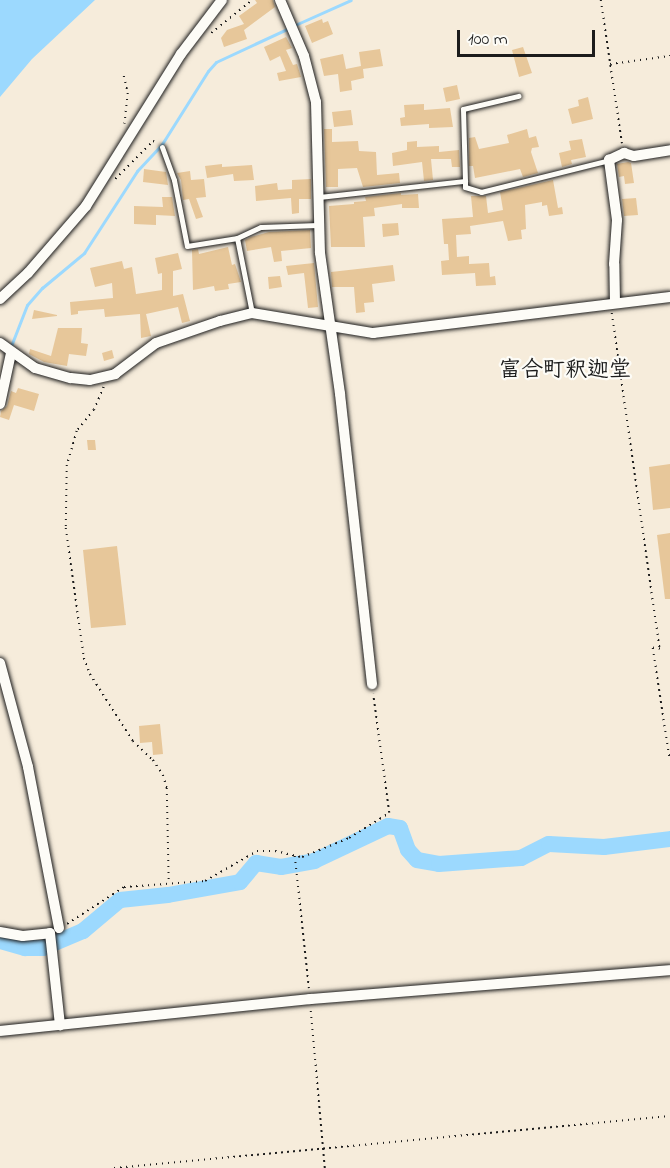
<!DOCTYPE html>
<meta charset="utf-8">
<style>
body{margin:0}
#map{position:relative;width:670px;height:1168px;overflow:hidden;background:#f6ecdb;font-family:"Indie Flower","Klee One",sans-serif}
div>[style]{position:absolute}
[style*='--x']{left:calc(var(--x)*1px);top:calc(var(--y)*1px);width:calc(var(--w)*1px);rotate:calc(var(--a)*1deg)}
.water>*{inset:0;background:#9cd9fe}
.stream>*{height:3px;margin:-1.5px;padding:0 1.5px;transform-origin:1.5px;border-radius:1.5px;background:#9cd9fe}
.river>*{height:16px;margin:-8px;padding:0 8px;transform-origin:8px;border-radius:8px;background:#9cd9fe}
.building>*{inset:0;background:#e7c79a}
.path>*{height:1.5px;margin-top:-0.75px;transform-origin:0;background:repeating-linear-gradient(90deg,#1c1c1c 0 1.5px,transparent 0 6px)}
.roads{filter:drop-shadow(0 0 2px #1c1c1c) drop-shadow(0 0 2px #1c1c1c)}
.service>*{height:5px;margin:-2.5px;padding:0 2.5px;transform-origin:2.5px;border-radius:2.5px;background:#fdfcf7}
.minor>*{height:10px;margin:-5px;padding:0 5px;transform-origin:5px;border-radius:5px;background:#fdfcf7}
span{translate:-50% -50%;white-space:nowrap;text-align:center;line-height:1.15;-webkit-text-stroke:4.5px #fdfcf7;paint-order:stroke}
.quarter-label{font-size:22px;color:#1c1c1c;font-weight:700}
.scale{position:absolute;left:457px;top:30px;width:138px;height:27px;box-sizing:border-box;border:3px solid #1c1c1c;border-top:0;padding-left:8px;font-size:18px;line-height:21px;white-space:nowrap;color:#1c1c1c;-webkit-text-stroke:4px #fdfcf7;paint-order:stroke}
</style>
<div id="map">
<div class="water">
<div style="clip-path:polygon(0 0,95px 0,32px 59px,0 97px)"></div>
</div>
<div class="stream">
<div style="--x:295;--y:25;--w:61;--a:-24.1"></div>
<div style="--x:11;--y:346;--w:44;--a:-68.7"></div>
<div style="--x:27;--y:305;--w:23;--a:-49"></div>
<div style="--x:42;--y:288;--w:55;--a:-39.8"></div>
<div style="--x:84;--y:253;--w:98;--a:-57.1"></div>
<div style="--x:137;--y:171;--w:37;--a:-47"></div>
<div style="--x:162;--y:144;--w:86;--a:-57.8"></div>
<div style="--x:208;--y:71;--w:12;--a:-48"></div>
<div style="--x:216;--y:62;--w:81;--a:-25"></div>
</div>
<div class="river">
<div style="--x:0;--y:941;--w:26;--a:16"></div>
<div style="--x:25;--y:948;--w:18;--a:0"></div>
<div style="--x:43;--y:948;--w:43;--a:-23"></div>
<div style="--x:83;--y:931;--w:48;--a:-40"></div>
<div style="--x:120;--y:900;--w:48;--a:-5.9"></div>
<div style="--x:168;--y:895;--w:73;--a:-10.2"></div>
<div style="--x:240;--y:882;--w:25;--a:-50"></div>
<div style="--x:256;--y:863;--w:25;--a:9"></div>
<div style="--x:281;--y:867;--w:34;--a:-10"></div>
<div style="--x:314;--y:861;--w:82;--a:-25.3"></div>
<div style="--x:388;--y:826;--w:12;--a:9"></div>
<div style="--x:400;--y:828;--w:23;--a:70"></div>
<div style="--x:408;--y:850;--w:13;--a:48"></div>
<div style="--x:417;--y:860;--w:22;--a:10"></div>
<div style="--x:439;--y:864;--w:82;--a:-4.2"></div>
<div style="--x:521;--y:858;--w:31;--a:-27"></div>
<div style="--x:549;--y:844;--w:55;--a:3.1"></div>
<div style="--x:604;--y:847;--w:66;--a:-6.9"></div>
</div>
<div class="building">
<div style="clip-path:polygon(255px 0,273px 0,275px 7px,244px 30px,247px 39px,224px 47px,221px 38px,227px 30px,244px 24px,239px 16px,257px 3px)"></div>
<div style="clip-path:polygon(322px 19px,323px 23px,328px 21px,333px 34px,312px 43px,305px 26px)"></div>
<div style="clip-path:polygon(286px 37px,292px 48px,286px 50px,293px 65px,297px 64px,301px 77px,279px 81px,277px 73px,286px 71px,280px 56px,270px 61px,264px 47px)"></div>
<div style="clip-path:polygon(523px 47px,532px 73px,519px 77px,512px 50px)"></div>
<div style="clip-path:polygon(380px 49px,383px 66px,363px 69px,364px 78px,351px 81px,352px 90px,340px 92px,338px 74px,324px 76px,320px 59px,343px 54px,346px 69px,361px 66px,359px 52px)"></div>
<div style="clip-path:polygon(457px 85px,460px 99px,446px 102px,443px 88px)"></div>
<div style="clip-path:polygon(588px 97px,593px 119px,572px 124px,568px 109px,579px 106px,578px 100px)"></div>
<div style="clip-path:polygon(424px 104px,424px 110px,450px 108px,453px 127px,429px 128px,429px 124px,401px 126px,400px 118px,405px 117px,404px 105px)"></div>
<div style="clip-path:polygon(351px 110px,353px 125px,334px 127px,332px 112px)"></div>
<div style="clip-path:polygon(324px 129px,332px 129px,332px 142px,358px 141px,359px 151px,376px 152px,377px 175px,399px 173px,400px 183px,363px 187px,357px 168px,338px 169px,338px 187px,326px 187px)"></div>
<div style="clip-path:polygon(527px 129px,529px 138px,536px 136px,539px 147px,532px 148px,531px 152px,538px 173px,523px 177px,520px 169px,475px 178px,473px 166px,469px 166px,469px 138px,475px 137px,479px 149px,509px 143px,507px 135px)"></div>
<div style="clip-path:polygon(582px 139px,586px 157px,571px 160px,572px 164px,562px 167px,559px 153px,571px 150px,569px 141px)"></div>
<div style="clip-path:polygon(417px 141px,417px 147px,439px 146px,439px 152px,459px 150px,460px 167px,452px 167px,451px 159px,431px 159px,433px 180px,424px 181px,422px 162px,393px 166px,392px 153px,407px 150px,407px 142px)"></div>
<div style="clip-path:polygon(628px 162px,631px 163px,634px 183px,625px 184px,624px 176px,619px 177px,617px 164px)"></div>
<div style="clip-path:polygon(222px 164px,222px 167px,252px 165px,254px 180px,234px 181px,233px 174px,207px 178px,205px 166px)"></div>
<div style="clip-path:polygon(144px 169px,166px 172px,168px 185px,143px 182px)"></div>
<div style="clip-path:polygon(190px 171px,191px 180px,204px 179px,206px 197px,196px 198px,203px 217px,196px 219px,189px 199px,183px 200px,181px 180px,177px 173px)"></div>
<div style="clip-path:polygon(311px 179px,311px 199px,299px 199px,299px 213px,292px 214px,291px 198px,256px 201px,255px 186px,277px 183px,278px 190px,292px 189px,292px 180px)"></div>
<div style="clip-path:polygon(553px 180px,558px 208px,562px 207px,563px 214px,549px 216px,547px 205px,542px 206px,542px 202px,525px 205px,526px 229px,521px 230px,522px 239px,508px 241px,503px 221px,470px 226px,471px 234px,456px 235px,457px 257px,469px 256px,469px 264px,489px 263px,490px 277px,495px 276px,496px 285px,476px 286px,475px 273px,442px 275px,441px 261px,449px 260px,448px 244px,444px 244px,442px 219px,473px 217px,471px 196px,486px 196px,488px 213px,503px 210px,500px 192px)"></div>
<div style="clip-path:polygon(401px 193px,401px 195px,418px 194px,419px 208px,402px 208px,402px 204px,374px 208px,375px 216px,363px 217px,365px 247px,331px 247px,329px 206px,354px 204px,354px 202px,366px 201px,365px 197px)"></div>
<div style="clip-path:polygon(162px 197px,172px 197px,175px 216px,156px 215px,156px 225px,134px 224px,134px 206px,163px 207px)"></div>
<div style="clip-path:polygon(636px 198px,638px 215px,624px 216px,622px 199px)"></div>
<div style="clip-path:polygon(398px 223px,399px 235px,383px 237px,382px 224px)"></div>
<div style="clip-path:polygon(310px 230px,311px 248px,281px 251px,282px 261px,274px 262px,271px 247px,247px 251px,245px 240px,251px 237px,269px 232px)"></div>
<div style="clip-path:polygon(228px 247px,232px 265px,235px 264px,241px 282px,228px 284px,229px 289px,215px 291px,214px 286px,193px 290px,192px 250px,198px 249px,199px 254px)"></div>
<div style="clip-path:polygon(178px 253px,182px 269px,173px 271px,173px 296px,183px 294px,190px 321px,182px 323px,178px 307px,146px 314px,151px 336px,141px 338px,140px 314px,105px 317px,104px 309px,78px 311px,78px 314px,71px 315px,70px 302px,113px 298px,112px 283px,95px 287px,90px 268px,122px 261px,124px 269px,132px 267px,136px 294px,162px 290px,162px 273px,158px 274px,155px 258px)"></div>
<div style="clip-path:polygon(314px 263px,318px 307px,308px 308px,304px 273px,288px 275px,286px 266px)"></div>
<div style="clip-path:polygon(393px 265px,395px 281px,372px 284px,374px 302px,364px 303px,365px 312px,356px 313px,354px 287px,332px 287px,331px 272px)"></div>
<div style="clip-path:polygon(280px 276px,282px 287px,269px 289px,268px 277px)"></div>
<div style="clip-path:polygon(34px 310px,57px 315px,57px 316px,32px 319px)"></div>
<div style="clip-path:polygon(58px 328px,82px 328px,81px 343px,88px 344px,86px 356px,69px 354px,67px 366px,44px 362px,29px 354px,30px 349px,51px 356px)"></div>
<div style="clip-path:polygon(112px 350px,114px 358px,104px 361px,102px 353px)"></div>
<div style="clip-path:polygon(18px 388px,39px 394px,34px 411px,14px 405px,9px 420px,0 417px,1px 411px,7px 406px,11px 391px,16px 393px)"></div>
<div style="clip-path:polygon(87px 440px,95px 440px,96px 450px,88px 450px)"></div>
<div style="clip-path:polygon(670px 464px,670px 508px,653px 510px,649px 467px)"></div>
<div style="clip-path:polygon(670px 533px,670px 599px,665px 599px,657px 535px)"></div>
<div style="clip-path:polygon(117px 546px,126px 625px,91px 628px,83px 550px)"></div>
<div style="clip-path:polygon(160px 724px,163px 754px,153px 755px,152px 742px,140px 743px,139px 726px)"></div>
</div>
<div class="path">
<div style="--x:601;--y:0;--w:145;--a:81.6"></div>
<div style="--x:211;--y:33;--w:53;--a:-38.8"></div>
<div style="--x:610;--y:64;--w:61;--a:-7.6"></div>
<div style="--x:124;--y:76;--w:17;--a:77"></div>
<div style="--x:128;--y:93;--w:31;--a:96"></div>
<div style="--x:115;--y:179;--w:54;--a:-45"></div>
<div style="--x:153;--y:141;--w:4;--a:27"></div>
<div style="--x:612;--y:313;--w:339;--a:81.9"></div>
<div style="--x:660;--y:649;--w:7;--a:-172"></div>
<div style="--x:653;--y:648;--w:113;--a:81.4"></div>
<div style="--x:104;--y:387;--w:25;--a:113"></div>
<div style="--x:94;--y:410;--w:27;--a:129"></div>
<div style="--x:77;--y:431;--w:35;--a:106"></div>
<div style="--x:67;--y:465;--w:63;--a:90.9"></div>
<div style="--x:66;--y:528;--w:131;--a:82.1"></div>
<div style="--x:84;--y:658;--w:17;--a:69"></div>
<div style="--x:90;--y:674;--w:80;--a:57.3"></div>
<div style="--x:133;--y:741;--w:28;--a:44"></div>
<div style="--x:153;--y:760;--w:18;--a:56"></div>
<div style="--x:163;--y:775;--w:14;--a:73"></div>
<div style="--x:167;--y:788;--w:95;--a:88.8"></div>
<div style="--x:295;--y:856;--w:133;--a:83.9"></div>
<div style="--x:67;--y:924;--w:68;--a:-33"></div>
<div style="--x:124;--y:887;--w:81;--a:-4.2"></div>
<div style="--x:205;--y:881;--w:60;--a:-30"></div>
<div style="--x:257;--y:851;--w:18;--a:0"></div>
<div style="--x:275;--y:851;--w:28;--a:13"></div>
<div style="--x:302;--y:857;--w:51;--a:-22"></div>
<div style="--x:349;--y:838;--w:47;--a:-32"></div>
<div style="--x:389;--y:813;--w:120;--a:-97.7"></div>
<div style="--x:311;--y:1011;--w:158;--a:84.9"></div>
<div style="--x:114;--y:1168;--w:558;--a:-5.34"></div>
</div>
<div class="roads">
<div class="service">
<div style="--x:162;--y:147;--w:35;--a:70"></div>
<div style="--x:174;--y:180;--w:67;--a:78.9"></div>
<div style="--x:187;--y:246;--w:51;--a:-9.1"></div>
<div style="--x:465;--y:181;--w:72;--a:-91.6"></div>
<div style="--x:463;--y:109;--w:57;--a:-13.3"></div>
<div style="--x:319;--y:197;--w:147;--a:-6.3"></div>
<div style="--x:465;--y:181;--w:6;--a:90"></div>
<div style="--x:465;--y:187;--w:17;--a:17"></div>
<div style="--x:481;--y:192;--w:132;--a:-14"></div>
<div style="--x:252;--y:313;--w:76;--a:-101.3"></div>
<div style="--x:237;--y:238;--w:26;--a:-25"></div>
<div style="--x:261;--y:227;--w:57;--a:-2"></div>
</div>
<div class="minor">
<div style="--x:280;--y:0;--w:61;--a:66.8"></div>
<div style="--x:304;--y:56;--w:48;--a:75.4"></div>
<div style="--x:316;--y:102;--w:151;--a:88.5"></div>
<div style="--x:320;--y:253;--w:142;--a:81.9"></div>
<div style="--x:340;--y:394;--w:292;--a:83.7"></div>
<div style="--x:0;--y:299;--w:38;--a:-43"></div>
<div style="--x:28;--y:273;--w:89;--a:-49.1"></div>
<div style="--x:86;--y:206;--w:179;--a:-58"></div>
<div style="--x:181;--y:54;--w:68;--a:-52.8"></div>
<div style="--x:615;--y:303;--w:39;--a:-91"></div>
<div style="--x:614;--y:264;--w:44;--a:-86.1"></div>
<div style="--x:617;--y:220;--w:61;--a:-97.6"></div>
<div style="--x:609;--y:160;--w:17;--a:-25"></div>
<div style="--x:624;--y:153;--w:10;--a:17"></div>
<div style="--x:634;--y:156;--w:36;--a:-9"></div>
<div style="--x:0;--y:343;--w:43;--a:35.5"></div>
<div style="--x:35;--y:368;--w:37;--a:16"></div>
<div style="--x:71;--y:378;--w:19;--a:6"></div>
<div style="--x:90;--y:380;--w:26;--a:-13"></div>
<div style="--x:115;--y:374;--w:51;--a:-37.1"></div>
<div style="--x:156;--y:343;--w:68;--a:-19"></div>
<div style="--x:220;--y:321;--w:33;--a:-14"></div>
<div style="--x:252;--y:313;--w:123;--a:9.4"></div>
<div style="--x:373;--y:333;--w:299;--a:-6.9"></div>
<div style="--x:0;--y:404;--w:52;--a:-77.8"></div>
<div style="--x:0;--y:663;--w:108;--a:74.9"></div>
<div style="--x:28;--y:767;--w:164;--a:79.1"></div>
<div style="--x:0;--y:932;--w:23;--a:10"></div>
<div style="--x:23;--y:936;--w:27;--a:-6"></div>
<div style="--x:50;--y:933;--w:93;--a:83.8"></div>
<div style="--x:0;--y:1031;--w:312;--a:-5.9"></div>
<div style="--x:310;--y:999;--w:361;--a:-4.6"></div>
</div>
</div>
<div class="quarter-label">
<span style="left:565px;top:372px">富合町釈迦堂</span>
</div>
<div class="scale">100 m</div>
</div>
